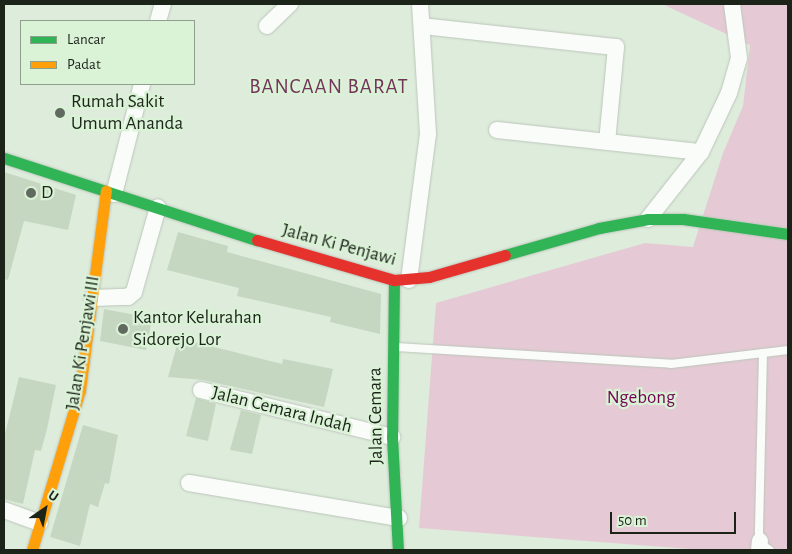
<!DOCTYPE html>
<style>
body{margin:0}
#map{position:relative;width:792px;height:554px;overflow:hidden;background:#deecdc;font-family:"Alegreya Sans",sans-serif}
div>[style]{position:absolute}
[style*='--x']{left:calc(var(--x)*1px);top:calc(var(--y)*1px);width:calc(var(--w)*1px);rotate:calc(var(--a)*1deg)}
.green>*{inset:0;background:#e5cad5}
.building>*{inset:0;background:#c5d7c1}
.roads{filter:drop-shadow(0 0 1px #bcc6ba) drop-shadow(0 0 1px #bcc6ba)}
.lane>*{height:8px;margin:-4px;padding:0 4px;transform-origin:4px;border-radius:4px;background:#fafcfa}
.street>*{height:16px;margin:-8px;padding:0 8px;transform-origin:8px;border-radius:8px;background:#fafcfa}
.fast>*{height:11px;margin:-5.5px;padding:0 5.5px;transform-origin:5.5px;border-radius:5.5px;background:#30b455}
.slow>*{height:11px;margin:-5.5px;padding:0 5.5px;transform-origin:5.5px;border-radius:5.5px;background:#ff9f0a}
.jam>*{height:11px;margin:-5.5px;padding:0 5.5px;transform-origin:5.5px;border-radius:5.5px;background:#e5322d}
.dots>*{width:14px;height:14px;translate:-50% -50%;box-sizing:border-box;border:2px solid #daf2d6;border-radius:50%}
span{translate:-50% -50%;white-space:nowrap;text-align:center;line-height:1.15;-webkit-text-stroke:4.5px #daf2d6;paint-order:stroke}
.poi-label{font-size:19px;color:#1c241a}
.left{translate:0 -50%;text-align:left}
.street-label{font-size:19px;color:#1c241a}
.park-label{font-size:19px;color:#760454}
.quarter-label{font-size:21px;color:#73355a;letter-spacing:1px}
.frame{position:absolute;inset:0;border:5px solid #1c241a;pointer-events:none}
.legend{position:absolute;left:20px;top:20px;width:175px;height:65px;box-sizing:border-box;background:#daf2d6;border:1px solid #8ea08b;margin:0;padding:6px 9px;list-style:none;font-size:15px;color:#1c241a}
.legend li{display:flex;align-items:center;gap:10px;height:25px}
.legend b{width:25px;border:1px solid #8ea08b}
.north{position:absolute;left:20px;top:484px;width:50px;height:50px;-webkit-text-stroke:4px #daf2d6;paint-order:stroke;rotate:33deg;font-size:14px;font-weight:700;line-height:20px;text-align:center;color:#1c241a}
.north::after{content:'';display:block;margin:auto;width:18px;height:22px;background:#1c241a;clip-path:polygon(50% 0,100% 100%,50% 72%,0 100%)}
.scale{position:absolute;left:610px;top:512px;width:126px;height:22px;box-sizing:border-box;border:2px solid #1c241a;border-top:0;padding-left:6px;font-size:15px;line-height:18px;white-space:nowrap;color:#1c241a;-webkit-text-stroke:4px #daf2d6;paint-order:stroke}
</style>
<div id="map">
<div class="green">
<div style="clip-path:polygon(662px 4px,788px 4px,788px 550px,703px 550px,419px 528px,436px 303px,645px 243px,693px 247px,723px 153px,743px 106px,750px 45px)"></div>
</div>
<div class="building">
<div style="clip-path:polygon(4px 172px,76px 195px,68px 230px,24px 221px,8px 280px,4px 279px)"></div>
<div style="clip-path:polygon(178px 232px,228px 246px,227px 252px,381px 294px,380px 334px,330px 322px,331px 317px,237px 296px,239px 288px,167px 270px)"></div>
<div style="clip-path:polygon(104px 309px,152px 318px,146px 350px,100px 341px)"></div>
<div style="clip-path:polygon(179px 338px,282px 364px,283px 359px,333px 369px,324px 407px,203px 380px,168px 377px)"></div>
<div style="clip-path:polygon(19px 377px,56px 385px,47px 429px,41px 451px,35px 450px,23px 504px,4px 499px,4px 438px)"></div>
<div style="clip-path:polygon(196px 398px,216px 404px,208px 441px,186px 436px)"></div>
<div style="clip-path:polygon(241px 410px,261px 415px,252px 454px,230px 450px)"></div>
<div style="clip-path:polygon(83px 425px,118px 435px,109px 484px,105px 483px,98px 507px,90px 504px,80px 546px,50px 537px)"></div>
</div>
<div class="roads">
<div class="lane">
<div style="--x:396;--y:347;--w:276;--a:3.5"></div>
<div style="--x:671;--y:364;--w:118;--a:-6.8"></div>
<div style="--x:763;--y:353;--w:180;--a:91.3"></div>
<div style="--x:759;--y:533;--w:12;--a:76"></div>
<div style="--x:762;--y:545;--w:9;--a:32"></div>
</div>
<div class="street">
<div style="--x:158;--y:21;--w:18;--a:-74"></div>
<div style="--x:267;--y:26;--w:32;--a:-44"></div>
<div style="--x:422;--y:26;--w:195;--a:6.2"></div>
<div style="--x:616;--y:47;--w:95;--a:95.4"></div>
<div style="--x:497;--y:130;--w:205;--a:6.2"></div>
<div style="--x:114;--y:194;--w:114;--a:-75.7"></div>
<div style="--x:648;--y:219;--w:85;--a:-51.7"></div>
<div style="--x:701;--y:152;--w:65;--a:-64.6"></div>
<div style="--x:729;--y:93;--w:36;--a:-74"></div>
<div style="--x:739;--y:58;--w:54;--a:-97.4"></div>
<div style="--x:409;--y:280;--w:147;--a:-82.6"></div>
<div style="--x:428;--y:134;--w:130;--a:-93.5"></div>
<div style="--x:92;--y:298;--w:36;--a:-2"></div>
<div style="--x:128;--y:297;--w:8;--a:-40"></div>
<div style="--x:134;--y:292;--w:88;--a:-74.2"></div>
<div style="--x:201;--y:390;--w:197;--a:13.8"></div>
<div style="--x:189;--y:483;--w:213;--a:9.5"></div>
<div style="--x:4;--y:510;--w:38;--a:20"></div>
<div style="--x:759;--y:550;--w:9;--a:-84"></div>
</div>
<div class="fast">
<div style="--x:4;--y:158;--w:266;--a:18"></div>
<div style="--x:505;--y:255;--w:98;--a:-16"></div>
<div style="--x:599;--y:228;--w:50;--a:-10.4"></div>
<div style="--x:648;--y:219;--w:35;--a:0"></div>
<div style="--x:683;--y:219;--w:106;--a:8.1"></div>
<div style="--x:394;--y:280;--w:157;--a:90.7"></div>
<div style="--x:392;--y:437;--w:113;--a:87"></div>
</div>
<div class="slow">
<div style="--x:32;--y:550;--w:167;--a:-73.3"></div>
<div style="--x:80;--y:390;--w:201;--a:-82.6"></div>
</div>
<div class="jam">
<div style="--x:257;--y:240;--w:143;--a:16.3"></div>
<div style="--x:394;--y:280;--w:35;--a:-5"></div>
<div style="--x:429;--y:277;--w:79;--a:-16.1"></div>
</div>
</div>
<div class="dots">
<div style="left:60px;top:113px;background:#606a5e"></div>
<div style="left:31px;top:193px;background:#606a5e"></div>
<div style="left:123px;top:329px;background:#606a5e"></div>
</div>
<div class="poi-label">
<span class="left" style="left:71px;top:113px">Rumah Sakit<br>Umum Ananda</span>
<span class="left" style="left:41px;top:193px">D</span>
<span class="left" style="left:133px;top:329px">Kantor Kelurahan<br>Sidorejo Lor</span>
</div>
<div class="street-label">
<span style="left:339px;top:245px;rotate:15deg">Jalan Ki Penjawi</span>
<span style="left:83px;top:343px;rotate:-81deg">Jalan Ki Penjawi III</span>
<span style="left:282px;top:410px;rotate:14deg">Jalan Cemara Indah</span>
<span style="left:376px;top:416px;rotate:-91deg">Jalan Cemara</span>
</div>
<div class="park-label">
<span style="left:641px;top:398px">Ngebong</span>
</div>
<div class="quarter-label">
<span style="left:329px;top:87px">BANCAAN BARAT</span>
</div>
<div class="frame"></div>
<ul class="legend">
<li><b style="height:6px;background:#30b455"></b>Lancar</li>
<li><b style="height:6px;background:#ff9f0a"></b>Padat</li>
</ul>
<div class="north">U</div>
<div class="scale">50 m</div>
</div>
